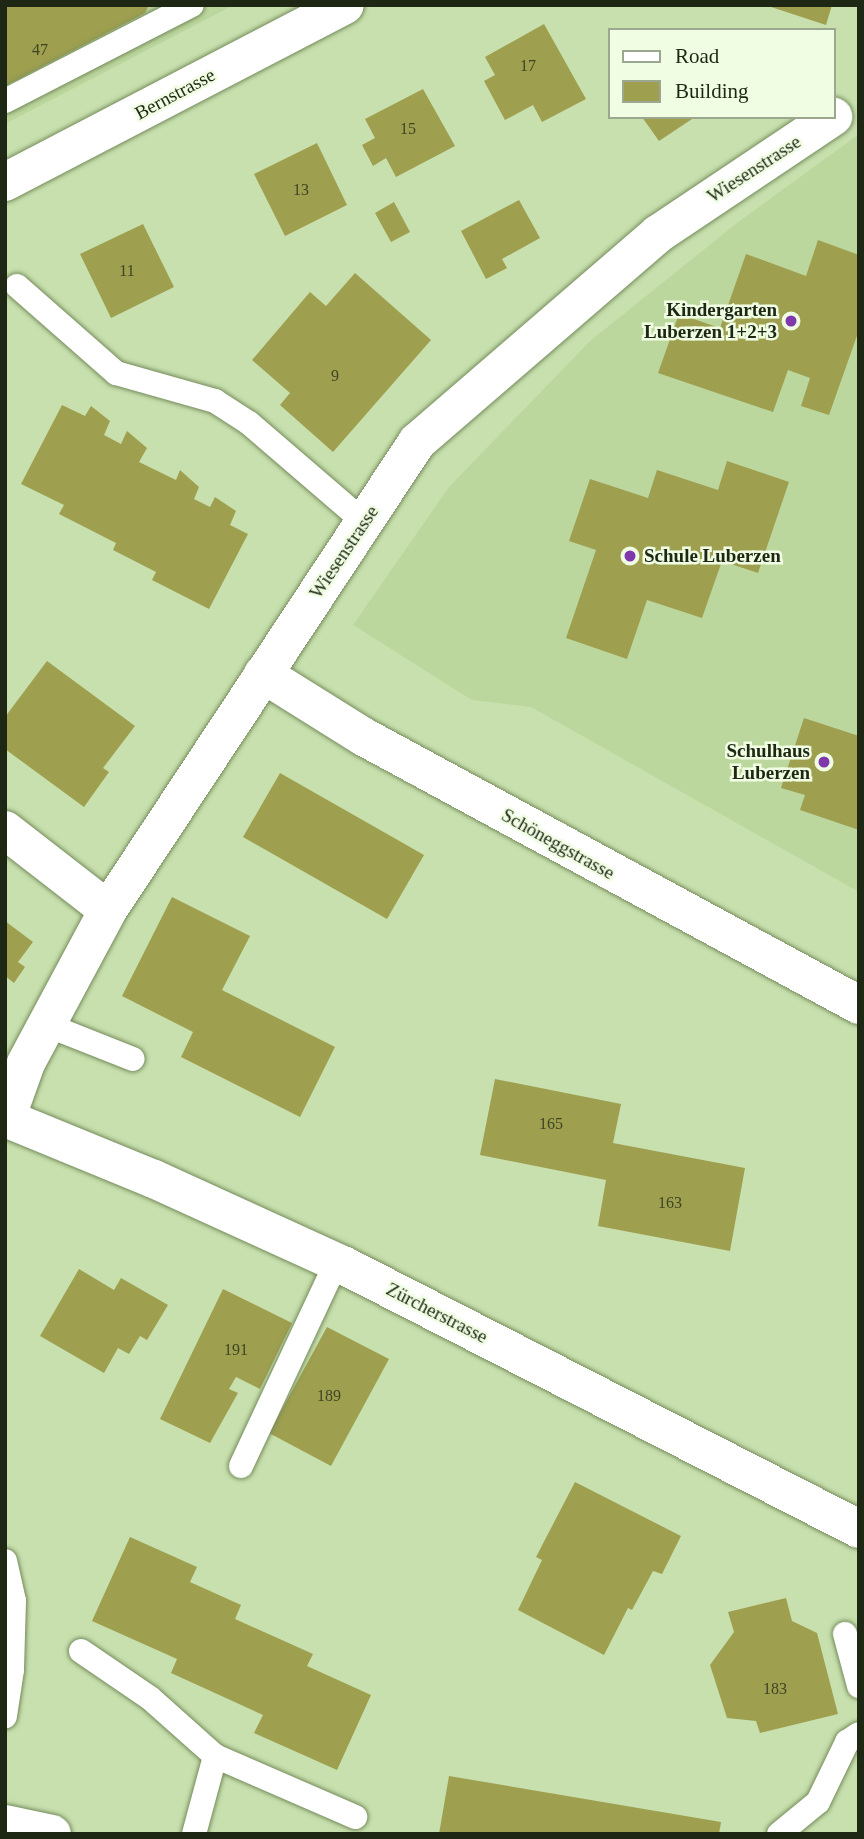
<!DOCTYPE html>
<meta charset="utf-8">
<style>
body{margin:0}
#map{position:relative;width:864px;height:1839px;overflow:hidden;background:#c8e0ae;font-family:"Times New Roman",serif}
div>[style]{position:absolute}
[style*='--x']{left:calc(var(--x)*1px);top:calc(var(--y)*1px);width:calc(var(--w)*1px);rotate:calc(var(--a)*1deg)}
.built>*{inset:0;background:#bcd79e}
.building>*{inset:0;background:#9e9f4f}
.roads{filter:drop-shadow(0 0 2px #758b5c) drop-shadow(0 0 2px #758b5c)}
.lane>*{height:24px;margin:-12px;padding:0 12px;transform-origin:12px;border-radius:12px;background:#fff}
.street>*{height:38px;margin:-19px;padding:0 19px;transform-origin:19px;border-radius:19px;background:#fff}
.secondary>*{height:38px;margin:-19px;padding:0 19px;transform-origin:19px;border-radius:19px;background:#fff}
.primary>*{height:38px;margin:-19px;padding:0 19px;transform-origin:19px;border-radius:19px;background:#fff}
.dots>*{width:19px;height:19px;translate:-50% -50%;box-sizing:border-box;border:4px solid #f0fde3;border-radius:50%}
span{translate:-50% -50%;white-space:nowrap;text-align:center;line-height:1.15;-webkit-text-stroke:5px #f0fde3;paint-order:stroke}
.number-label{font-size:16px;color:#3e4523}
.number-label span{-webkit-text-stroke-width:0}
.street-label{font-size:19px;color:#1e2714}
.poi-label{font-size:19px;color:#1e2714;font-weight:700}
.right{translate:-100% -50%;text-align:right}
.left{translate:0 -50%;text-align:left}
.frame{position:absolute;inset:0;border:7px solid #1e2714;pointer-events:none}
.legend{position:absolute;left:608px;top:28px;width:228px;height:91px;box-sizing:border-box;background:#f0fde3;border:2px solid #9ca790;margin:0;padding:9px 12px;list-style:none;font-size:21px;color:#1e2714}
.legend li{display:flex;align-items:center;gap:14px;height:35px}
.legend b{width:35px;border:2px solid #9ca790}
</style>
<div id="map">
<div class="built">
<div style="clip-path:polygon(5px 5px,234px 5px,5px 124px)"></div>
<div style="clip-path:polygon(859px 134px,859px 892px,531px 707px,472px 700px,353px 625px,449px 487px,590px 341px,737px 223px)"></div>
</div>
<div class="building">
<div style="clip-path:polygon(5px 5px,149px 5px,145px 13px,5px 86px)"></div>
<div style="clip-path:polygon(765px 5px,832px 5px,826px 25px)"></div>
<div style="clip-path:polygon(544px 24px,586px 99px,542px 122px,533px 105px,505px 120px,484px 81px,495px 75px,485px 57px)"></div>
<div style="clip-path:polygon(423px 89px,455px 146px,396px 177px,386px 158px,373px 166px,362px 145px,375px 138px,365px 119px)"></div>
<div style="clip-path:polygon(642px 117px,690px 117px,692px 119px,659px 141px)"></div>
<div style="clip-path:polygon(317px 143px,347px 205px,285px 236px,254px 174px)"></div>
<div style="clip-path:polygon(519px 200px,540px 238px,502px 259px,507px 268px,486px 279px,461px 231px)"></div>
<div style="clip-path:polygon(394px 202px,410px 232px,391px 242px,375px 213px)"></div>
<div style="clip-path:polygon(143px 224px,174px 287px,111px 318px,80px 254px)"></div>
<div style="clip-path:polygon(818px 240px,859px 255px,859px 330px,829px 415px,801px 406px,810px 378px,788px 370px,773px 412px,658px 373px,679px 314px,720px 328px,746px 254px,806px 276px)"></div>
<div style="clip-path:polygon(355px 273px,431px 340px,333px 452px,280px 405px,290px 393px,252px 360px,310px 292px,326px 306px)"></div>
<div style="clip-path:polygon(62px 405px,85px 416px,91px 406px,110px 421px,104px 435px,121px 444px,127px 431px,147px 448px,139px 462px,176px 480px,180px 470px,199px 487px,194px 499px,210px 507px,215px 497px,236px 511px,230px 525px,248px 534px,209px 609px,152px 580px,156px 572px,113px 550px,116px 543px,59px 514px,64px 505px,21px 484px)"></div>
<div style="clip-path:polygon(727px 461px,789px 482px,758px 573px,722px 561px,702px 618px,647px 600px,627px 659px,566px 638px,596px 550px,569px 541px,590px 479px,648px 498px,657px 470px,718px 490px)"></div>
<div style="clip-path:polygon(47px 661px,135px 726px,103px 768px,109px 772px,84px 807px,5px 749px,5px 717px)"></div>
<div style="clip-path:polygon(804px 718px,859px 736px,859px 830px,800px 810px,805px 795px,781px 788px)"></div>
<div style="clip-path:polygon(280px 773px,424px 855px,387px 919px,243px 837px)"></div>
<div style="clip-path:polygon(172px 897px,250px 936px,222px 990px,335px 1047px,300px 1117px,181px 1057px,193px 1032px,122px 996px)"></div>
<div style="clip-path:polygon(5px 921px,33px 942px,18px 962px,25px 967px,14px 983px,5px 976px)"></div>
<div style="clip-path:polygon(495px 1079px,621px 1104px,613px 1143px,745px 1168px,730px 1251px,598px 1226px,606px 1180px,480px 1155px)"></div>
<div style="clip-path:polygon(79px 1269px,114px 1290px,121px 1278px,168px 1305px,147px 1340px,140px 1336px,129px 1354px,118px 1348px,104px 1373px,40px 1336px)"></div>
<div style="clip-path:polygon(223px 1289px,292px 1323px,260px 1389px,236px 1377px,229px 1389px,238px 1393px,210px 1443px,160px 1419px)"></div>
<div style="clip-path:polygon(327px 1327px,389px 1359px,331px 1466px,269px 1433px)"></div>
<div style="clip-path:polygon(575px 1482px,681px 1536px,662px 1574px,653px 1571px,632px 1610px,628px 1608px,604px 1655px,518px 1610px,542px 1560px,536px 1557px)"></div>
<div style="clip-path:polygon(130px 1537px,197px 1567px,190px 1582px,241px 1605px,235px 1619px,313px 1654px,307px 1666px,371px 1695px,337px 1770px,254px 1733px,263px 1715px,171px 1673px,177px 1659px,92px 1621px)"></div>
<div style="clip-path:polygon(786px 1598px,792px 1621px,817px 1633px,838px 1714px,760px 1733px,756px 1721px,727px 1718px,710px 1665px,734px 1632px,728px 1612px)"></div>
<div style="clip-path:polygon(449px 1776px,721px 1822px,719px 1834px,439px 1834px)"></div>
</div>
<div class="roads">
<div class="lane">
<div style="--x:5;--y:101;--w:210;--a:-27.2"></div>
<div style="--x:17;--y:286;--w:132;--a:41.3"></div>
<div style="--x:116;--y:373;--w:103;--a:15.8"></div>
<div style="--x:215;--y:401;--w:40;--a:32.9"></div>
<div style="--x:249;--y:423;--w:152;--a:40.7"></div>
<div style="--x:47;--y:1025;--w:92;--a:21.6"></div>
<div style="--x:241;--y:1466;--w:224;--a:-64.9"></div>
<div style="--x:5;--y:1561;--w:41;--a:77.3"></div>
<div style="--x:14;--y:1601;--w:69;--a:91.7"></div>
<div style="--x:12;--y:1670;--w:47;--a:98.7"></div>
<div style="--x:845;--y:1634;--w:54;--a:74.9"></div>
<div style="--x:81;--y:1651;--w:83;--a:34.3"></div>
<div style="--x:150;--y:1698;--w:87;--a:41.7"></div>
<div style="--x:215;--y:1756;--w:153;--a:23.5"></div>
<div style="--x:194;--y:1834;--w:81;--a:-74.9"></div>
<div style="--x:779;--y:1834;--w:50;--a:-39.4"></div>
<div style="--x:818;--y:1802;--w:67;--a:-64.2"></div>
<div style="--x:847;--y:1742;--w:14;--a:-34"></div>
</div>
<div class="street">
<div style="--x:263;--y:674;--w:119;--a:32"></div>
<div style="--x:364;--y:737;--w:563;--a:28.43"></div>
<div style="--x:5;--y:830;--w:130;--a:37.8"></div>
<div style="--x:6;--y:1119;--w:59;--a:-70.3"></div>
<div style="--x:26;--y:1063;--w:174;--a:-61.8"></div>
<div style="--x:108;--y:910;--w:561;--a:-56.56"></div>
<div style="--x:417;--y:442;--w:318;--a:-40.8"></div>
<div style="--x:658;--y:234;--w:211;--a:-33.8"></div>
<div style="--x:5;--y:1824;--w:48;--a:12"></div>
</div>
<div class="secondary">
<div style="--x:5;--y:1118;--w:161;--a:22.3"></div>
<div style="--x:154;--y:1179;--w:210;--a:24.5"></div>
<div style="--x:345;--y:1266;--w:577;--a:27.1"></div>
</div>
<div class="primary">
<div style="--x:5;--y:182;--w:383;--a:-27.5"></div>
</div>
</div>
<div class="dots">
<div style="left:791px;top:321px;background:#7f39ad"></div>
<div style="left:630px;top:556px;background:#7f39ad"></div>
<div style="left:824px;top:762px;background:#7f39ad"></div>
</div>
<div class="number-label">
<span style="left:40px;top:50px">47</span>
<span style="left:528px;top:66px">17</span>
<span style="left:408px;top:129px">15</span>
<span style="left:301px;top:190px">13</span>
<span style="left:127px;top:271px">11</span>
<span style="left:335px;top:376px">9</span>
<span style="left:551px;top:1124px">165</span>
<span style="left:670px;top:1203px">163</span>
<span style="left:236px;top:1350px">191</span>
<span style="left:329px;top:1396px">189</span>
<span style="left:775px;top:1689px">183</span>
</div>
<div class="street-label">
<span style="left:175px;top:94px;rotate:-28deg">Bernstrasse</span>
<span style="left:754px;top:169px;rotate:-33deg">Wiesenstrasse</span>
<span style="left:344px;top:552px;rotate:-56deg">Wiesenstrasse</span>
<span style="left:558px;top:844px;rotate:29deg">Schöneggstrasse</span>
<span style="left:437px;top:1313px;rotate:27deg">Zürcherstrasse</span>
</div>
<div class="poi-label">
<span class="right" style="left:777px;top:321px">Kindergarten<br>Luberzen 1+2+3</span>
<span class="left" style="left:644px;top:556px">Schule Luberzen</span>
<span class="right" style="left:810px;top:762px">Schulhaus<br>Luberzen</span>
</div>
<div class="frame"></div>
<ul class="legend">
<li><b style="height:9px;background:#fff"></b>Road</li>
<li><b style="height:19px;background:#9e9f4f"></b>Building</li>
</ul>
</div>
